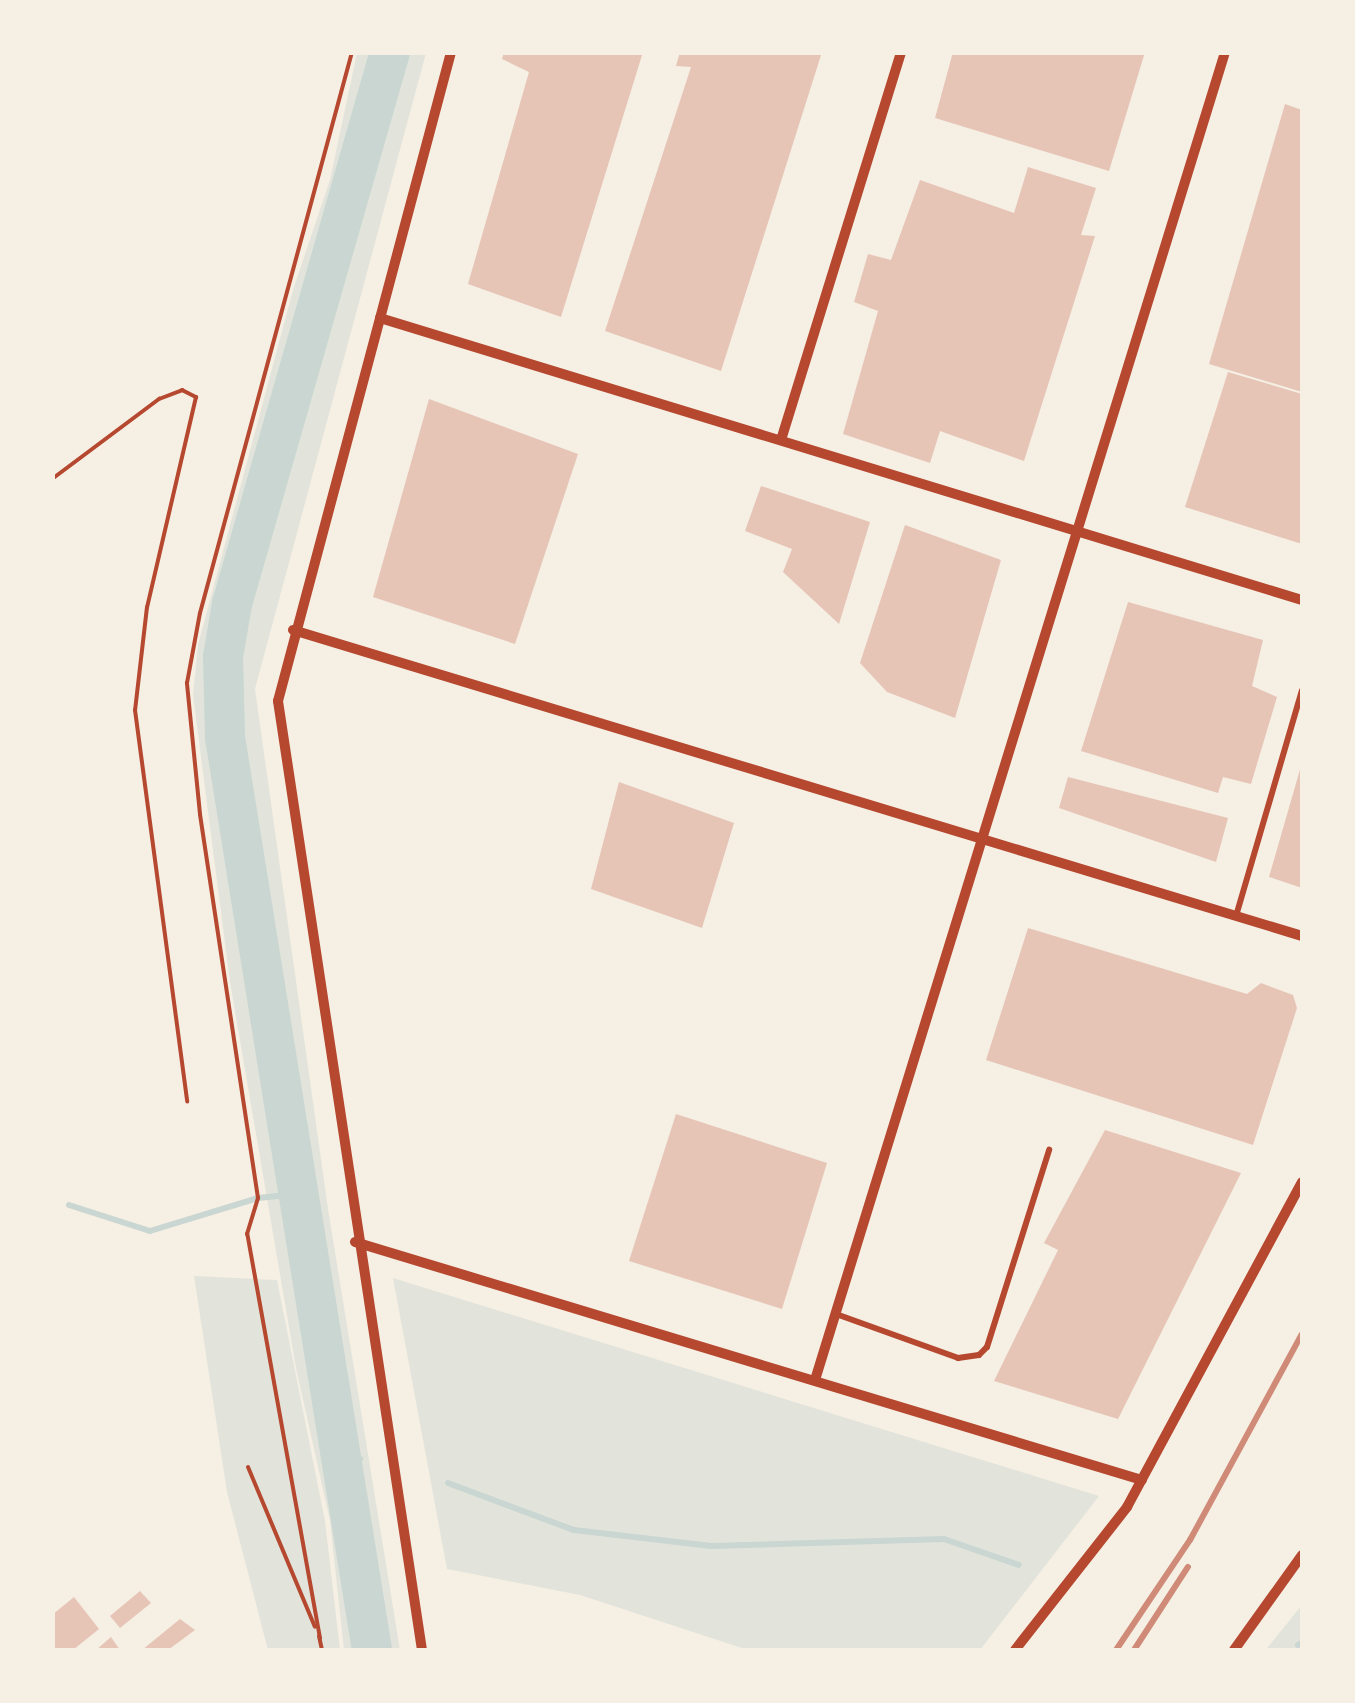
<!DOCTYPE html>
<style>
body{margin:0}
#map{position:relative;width:1355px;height:1703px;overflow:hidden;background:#f6efe4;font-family:"Fira Sans",sans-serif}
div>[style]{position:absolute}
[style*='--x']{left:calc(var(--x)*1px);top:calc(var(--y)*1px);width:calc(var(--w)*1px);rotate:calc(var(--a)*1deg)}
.green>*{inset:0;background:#e2e4dc}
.stream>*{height:6px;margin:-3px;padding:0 3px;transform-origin:3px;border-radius:3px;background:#c9d6d2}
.river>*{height:40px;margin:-20px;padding:0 20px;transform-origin:20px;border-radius:20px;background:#c9d6d2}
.building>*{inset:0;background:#e6c5b7}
.path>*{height:4px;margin:-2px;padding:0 2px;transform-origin:2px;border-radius:2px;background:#b5482f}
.service>*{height:6px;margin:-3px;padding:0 3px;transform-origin:3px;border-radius:3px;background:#b5482f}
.minor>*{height:10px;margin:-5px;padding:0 5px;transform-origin:5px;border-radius:5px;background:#b5482f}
.rail>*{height:6px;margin:-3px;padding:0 3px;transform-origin:3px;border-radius:3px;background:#cf8b77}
span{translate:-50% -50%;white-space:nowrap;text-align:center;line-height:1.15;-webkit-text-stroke:8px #f6efe4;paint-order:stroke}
.frame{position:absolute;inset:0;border:55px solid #f6efe4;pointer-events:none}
</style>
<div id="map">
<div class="green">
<div style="clip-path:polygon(357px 53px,426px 53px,255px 689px,328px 1209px,400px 1650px,344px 1650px,330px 1521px,296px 1368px,230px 982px,193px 695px,198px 645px,293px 290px,330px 180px)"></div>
<div style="clip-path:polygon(194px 1276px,277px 1280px,325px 1521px,340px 1650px,268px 1650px,227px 1492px)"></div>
<div style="clip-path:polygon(393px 1278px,1099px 1496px,980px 1650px,748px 1650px,580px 1595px,447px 1569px)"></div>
<div style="clip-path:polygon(1302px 1605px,1302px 1650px,1266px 1650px,1268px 1647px)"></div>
</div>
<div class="stream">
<div style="--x:69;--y:1205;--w:85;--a:17.8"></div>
<div style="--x:150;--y:1231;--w:113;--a:-17"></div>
<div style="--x:258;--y:1198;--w:36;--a:-6"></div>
<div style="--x:338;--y:1450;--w:24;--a:22"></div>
<div style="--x:448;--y:1483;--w:134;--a:20.5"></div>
<div style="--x:574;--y:1530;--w:138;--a:6.7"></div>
<div style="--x:711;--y:1546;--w:233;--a:-1.7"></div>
<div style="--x:944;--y:1539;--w:79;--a:19.1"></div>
<div style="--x:1298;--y:1645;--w:4;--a:-27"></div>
</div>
<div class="river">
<div style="--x:372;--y:1650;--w:925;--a:-99.15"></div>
<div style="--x:225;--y:737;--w:80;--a:-91.4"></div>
<div style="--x:223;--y:657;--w:54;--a:-80.4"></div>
<div style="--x:232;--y:604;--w:574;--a:-74.03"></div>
</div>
<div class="building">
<div style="clip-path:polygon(504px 52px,643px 52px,561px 317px,468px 284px,529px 72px,502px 59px)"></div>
<div style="clip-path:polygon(680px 52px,822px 52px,721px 371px,605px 331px,691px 67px,676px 66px)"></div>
<div style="clip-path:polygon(953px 52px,1145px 52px,1109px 171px,935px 118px)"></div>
<div style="clip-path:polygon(1285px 104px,1302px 110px,1302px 392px,1209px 364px)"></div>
<div style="clip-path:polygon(1028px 167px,1096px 188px,1081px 235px,1095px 236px,1024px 461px,940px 431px,930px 463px,843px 434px,878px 311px,854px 302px,868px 254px,891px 260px,920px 180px,1014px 213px)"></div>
<div style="clip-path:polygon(1228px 372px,1302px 394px,1302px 544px,1185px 507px)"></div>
<div style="clip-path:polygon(429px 399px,578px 454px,515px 644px,373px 597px)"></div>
<div style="clip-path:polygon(761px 486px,870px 522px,839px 624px,783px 572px,792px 549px,745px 531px)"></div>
<div style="clip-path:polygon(905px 525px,1001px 560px,955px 718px,887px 692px,860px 663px)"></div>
<div style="clip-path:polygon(1128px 602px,1263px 640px,1252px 686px,1277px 697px,1251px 784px,1223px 777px,1218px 793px,1081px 751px)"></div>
<div style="clip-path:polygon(1301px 766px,1302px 766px,1302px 888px,1269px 877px)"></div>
<div style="clip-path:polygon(1068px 777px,1228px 818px,1216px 862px,1059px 808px)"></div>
<div style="clip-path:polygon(619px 782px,734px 823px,702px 928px,591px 889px)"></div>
<div style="clip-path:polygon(1028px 928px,1247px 994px,1261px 983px,1293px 995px,1297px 1008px,1253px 1145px,986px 1060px)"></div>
<div style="clip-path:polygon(676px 1114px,827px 1163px,782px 1309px,629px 1261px)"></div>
<div style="clip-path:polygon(1105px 1130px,1241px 1173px,1118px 1419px,994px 1381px,1058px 1250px,1044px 1243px)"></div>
<div style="clip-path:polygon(140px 1591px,151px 1603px,120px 1628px,110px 1616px)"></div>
<div style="clip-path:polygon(74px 1597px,99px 1629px,73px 1650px,55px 1650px,52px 1615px)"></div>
<div style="clip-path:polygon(180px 1619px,195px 1630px,168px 1650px,142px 1650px)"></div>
<div style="clip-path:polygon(111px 1637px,120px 1650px,96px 1650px)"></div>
</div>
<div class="path">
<div style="--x:52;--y:479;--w:134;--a:-36.8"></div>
<div style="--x:159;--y:399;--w:25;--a:-21"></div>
<div style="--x:182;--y:390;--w:16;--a:27"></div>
<div style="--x:196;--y:397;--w:216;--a:103.1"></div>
<div style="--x:147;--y:607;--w:104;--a:96.6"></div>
<div style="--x:135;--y:710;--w:395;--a:82.4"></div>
<div style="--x:248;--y:1467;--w:173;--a:67.3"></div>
<div style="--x:319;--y:1636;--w:14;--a:78"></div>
<div style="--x:320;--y:1638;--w:411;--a:-100.2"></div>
<div style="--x:247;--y:1234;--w:38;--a:-73"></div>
<div style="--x:258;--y:1198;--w:388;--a:-98.6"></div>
<div style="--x:200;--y:814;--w:132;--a:-95.7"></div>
<div style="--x:187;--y:683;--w:71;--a:-79.5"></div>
<div style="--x:200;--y:613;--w:581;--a:-74.84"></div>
</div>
<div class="service">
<div style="--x:1236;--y:916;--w:235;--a:-73.7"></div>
<div style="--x:836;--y:1314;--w:130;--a:19.8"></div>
<div style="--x:958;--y:1358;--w:21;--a:-8"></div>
<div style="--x:979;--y:1355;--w:11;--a:-45"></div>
<div style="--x:987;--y:1347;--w:207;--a:-72.5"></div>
</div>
<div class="minor">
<div style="--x:380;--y:318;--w:964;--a:17.01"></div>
<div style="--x:781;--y:440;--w:406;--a:-72.8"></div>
<div style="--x:293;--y:630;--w:1054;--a:16.87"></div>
<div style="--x:355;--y:1242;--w:822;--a:16.83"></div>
<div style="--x:815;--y:1380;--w:1390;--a:-72.84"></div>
<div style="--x:422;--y:1650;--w:960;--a:-98.63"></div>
<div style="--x:278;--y:701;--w:672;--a:-75.07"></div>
<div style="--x:1015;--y:1650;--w:182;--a:-51.9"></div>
<div style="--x:1127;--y:1507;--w:369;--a:-61.7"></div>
<div style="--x:1234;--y:1650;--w:117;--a:-54.4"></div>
</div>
<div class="rail">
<div style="--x:1116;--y:1650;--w:133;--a:-56.1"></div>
<div style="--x:1190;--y:1540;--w:234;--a:-61.5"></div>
<div style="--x:1134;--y:1650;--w:99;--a:-57"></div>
</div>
<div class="frame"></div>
</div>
